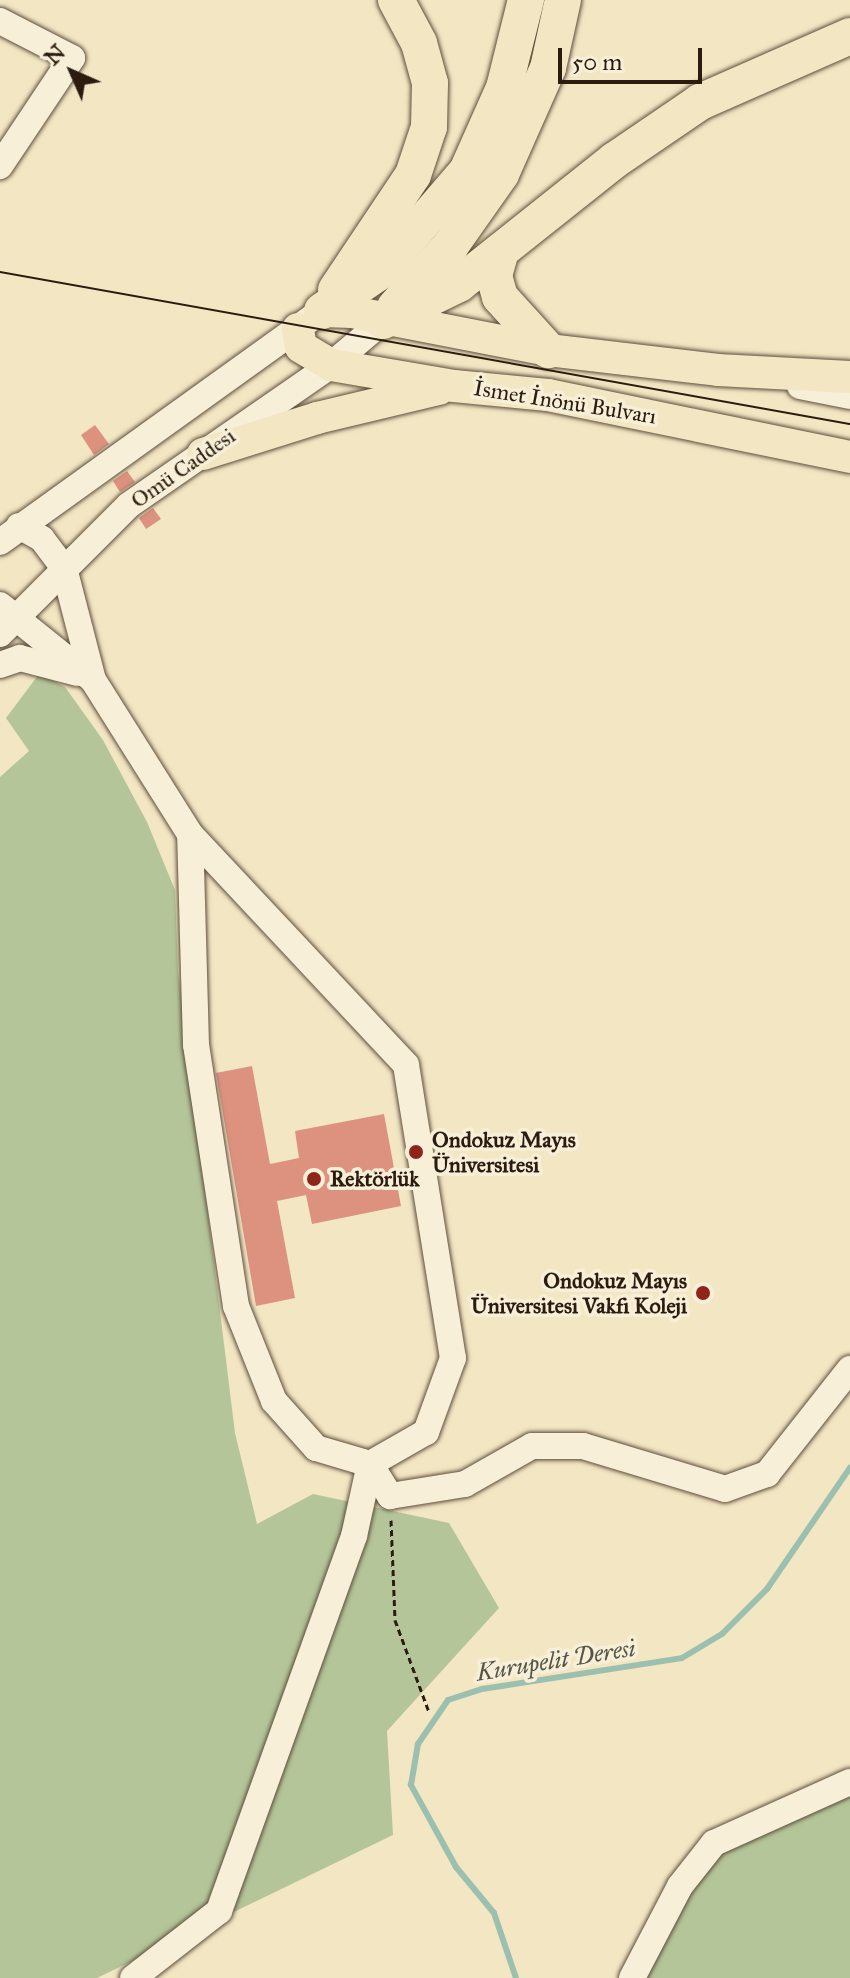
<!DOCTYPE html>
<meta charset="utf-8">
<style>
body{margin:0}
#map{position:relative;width:850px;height:1978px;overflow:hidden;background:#f3e6c3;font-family:"IM FELL Great Primer",serif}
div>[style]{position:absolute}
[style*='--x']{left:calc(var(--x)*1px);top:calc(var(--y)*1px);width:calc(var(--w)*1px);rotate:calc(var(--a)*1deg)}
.green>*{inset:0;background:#b4c699}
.stream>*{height:6px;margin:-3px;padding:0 3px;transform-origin:3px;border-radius:3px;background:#9cc0b0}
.building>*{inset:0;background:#dd927f}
.path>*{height:3px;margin-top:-1.5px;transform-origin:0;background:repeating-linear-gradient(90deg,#2c1c10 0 6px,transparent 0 10px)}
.roads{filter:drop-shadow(0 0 2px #5e4e3d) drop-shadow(0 0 2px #5e4e3d)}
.minor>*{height:26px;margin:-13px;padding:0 13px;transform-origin:13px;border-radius:13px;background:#f7efd8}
.major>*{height:32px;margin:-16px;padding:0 16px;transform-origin:16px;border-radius:16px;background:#f3e6c3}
.highway>*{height:36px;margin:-18px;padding:0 18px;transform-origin:18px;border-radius:18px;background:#f3e6c3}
.tram>*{height:2px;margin:-1px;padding:0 1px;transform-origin:1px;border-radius:1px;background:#2c1c10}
.dots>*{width:22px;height:22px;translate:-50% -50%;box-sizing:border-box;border:4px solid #f7efd8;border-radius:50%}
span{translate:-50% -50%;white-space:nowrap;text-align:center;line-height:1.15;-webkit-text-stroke:7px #f7efd8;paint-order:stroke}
.street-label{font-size:22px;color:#2c1c10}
.poi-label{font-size:22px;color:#2c1c10;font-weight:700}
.left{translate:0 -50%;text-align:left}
.right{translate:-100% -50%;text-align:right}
.water-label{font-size:24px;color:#535548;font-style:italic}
.north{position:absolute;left:32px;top:32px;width:80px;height:80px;-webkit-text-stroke:6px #f7efd8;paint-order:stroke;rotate:315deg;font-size:22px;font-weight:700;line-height:32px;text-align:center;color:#2c1c10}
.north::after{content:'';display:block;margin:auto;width:28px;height:36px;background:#2c1c10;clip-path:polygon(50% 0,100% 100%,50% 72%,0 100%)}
.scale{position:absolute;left:558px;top:48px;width:144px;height:36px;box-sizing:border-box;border:4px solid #2c1c10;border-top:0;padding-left:10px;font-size:24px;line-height:28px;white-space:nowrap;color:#2c1c10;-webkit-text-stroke:6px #f7efd8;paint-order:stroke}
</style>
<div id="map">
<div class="green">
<div style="clip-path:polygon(39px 674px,65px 687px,103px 740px,147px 822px,175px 890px,178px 971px,235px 1433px,257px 1524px,313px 1494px,449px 1523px,499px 1608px,387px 1731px,393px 1835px,97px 1978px,0 1978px,0 777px,29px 751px,6px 718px)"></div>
<div style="clip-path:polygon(850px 1782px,850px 1978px,632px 1978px,714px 1843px)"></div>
</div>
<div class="stream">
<div style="--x:516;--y:1978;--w:69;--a:-108.7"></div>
<div style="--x:494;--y:1913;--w:60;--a:-129.6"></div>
<div style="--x:456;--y:1867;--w:94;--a:-118.8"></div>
<div style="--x:411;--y:1785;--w:42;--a:-80.3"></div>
<div style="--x:418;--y:1744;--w:53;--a:-55.7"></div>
<div style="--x:448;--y:1700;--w:36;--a:-18"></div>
<div style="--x:482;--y:1689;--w:202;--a:-8.8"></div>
<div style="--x:682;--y:1658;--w:47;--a:-31"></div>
<div style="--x:722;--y:1634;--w:64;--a:-45"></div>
<div style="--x:767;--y:1589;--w:147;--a:-55.6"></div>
</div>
<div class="building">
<div style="clip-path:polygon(95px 425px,109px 444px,94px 455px,81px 435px)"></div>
<div style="clip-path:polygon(127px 471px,135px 482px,120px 492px,113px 481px)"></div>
<div style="clip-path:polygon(153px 508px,161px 519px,146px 529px,139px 518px)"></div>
<div style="clip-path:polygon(252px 1066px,270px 1164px,299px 1158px,295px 1131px,384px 1114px,401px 1206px,312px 1224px,306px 1195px,277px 1201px,295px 1298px,256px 1306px,216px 1073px)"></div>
</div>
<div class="path">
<div style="--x:391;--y:1520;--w:100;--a:87.7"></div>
<div style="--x:395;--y:1620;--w:98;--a:69.7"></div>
</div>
<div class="roads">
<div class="minor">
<div style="--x:0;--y:21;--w:81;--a:27.2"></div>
<div style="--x:72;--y:58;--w:130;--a:123.7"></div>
<div style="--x:800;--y:386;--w:51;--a:11.3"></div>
<div style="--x:19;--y:526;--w:26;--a:29"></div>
<div style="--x:42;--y:539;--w:36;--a:53"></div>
<div style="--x:64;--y:568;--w:116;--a:75.5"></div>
<div style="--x:0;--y:542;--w:384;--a:-35.7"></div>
<div style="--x:0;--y:605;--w:119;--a:38.9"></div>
<div style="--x:93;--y:680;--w:182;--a:57.8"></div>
<div style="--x:190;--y:834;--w:316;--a:46.9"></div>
<div style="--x:406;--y:1065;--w:297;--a:80.9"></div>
<div style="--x:453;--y:1358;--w:79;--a:110"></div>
<div style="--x:426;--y:1432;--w:64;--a:150.3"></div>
<div style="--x:370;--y:1464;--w:56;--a:-163.5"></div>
<div style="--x:316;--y:1448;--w:63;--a:-131.8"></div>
<div style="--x:274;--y:1401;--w:102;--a:-111.8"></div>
<div style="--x:236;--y:1306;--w:264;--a:-98.7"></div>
<div style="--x:196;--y:1045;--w:211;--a:-91.6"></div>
<div style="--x:0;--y:634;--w:182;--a:-45"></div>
<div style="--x:129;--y:505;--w:246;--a:-34.7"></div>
<div style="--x:331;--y:365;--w:68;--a:-40.2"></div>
<div style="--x:0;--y:665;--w:21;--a:-19"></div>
<div style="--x:20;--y:658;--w:59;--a:14.7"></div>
<div style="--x:133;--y:1978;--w:109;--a:-37.9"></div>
<div style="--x:219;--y:1911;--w:399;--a:-70.2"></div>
<div style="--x:354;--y:1536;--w:74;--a:-77.5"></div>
<div style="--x:370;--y:1464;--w:38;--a:58"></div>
<div style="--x:390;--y:1496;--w:76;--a:-9.1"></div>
<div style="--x:465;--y:1484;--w:77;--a:-29.6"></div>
<div style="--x:532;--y:1446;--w:51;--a:0"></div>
<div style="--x:583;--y:1446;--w:148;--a:16.8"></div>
<div style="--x:725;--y:1489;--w:45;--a:-19.7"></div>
<div style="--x:767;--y:1474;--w:134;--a:-51.7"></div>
<div style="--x:632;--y:1978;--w:104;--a:-62.4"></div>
<div style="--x:680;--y:1886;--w:55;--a:-51.7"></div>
<div style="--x:714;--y:1843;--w:149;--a:-24.2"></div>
</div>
<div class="major">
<div style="--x:322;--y:311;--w:30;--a:2"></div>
<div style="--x:352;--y:312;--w:200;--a:11"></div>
<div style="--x:548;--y:350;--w:171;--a:6.7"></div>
<div style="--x:718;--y:370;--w:132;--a:3"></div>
<div style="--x:298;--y:329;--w:18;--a:81"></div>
<div style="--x:301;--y:347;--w:35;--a:31"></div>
<div style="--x:331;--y:365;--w:125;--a:9.7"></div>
<div style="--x:454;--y:386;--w:94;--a:5.5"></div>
<div style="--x:548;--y:395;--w:308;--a:11.6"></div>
<div style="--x:203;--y:454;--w:120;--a:-17.5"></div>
<div style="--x:317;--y:418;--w:125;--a:-13.4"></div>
</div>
<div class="highway">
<div style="--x:501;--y:251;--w:26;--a:106"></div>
<div style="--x:494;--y:276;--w:22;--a:74"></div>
<div style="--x:500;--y:297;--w:72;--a:47.8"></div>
<div style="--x:336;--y:290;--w:138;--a:-56.2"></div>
<div style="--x:413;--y:175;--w:51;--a:-71.6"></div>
<div style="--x:429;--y:127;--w:44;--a:-88.7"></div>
<div style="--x:430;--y:83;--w:41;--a:-105.4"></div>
<div style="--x:419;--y:43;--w:49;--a:-118.1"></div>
<div style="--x:395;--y:307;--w:84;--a:-47.9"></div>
<div style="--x:451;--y:245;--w:87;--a:-54.8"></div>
<div style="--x:501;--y:174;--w:116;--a:-66.1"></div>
<div style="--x:548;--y:68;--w:70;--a:-77.6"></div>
<div style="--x:322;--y:311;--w:71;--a:-34.1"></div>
<div style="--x:381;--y:271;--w:132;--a:-49.3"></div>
<div style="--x:467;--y:171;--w:91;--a:-66"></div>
<div style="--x:504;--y:88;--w:91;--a:-76"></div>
<div style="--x:383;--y:321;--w:85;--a:-26"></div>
<div style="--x:459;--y:284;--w:199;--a:-38.5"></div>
<div style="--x:615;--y:160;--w:103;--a:-34.3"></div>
<div style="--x:700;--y:102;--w:164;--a:-23.7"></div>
</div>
</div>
<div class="tram">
<div style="--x:0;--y:272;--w:863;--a:10.14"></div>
</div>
<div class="dots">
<div style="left:416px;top:1152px;background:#8f2418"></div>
<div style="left:314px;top:1179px;background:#8f2418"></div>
<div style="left:703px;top:1293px;background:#8f2418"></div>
</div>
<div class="street-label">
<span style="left:565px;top:402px;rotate:9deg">İsmet İnönü Bulvarı</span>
<span style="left:183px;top:468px;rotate:-35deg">Omü Caddesi</span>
</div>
<div class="poi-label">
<span class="left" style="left:432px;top:1152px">Ondokuz Mayıs<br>Üniversitesi</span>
<span class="left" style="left:330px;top:1179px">Rektörlük</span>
<span class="right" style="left:687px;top:1293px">Ondokuz Mayıs<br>Üniversitesi Vakfı Koleji</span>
</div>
<div class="water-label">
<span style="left:556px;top:1661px;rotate:-9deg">Kurupelit Deresi</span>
</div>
<div class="north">N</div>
<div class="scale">50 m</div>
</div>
